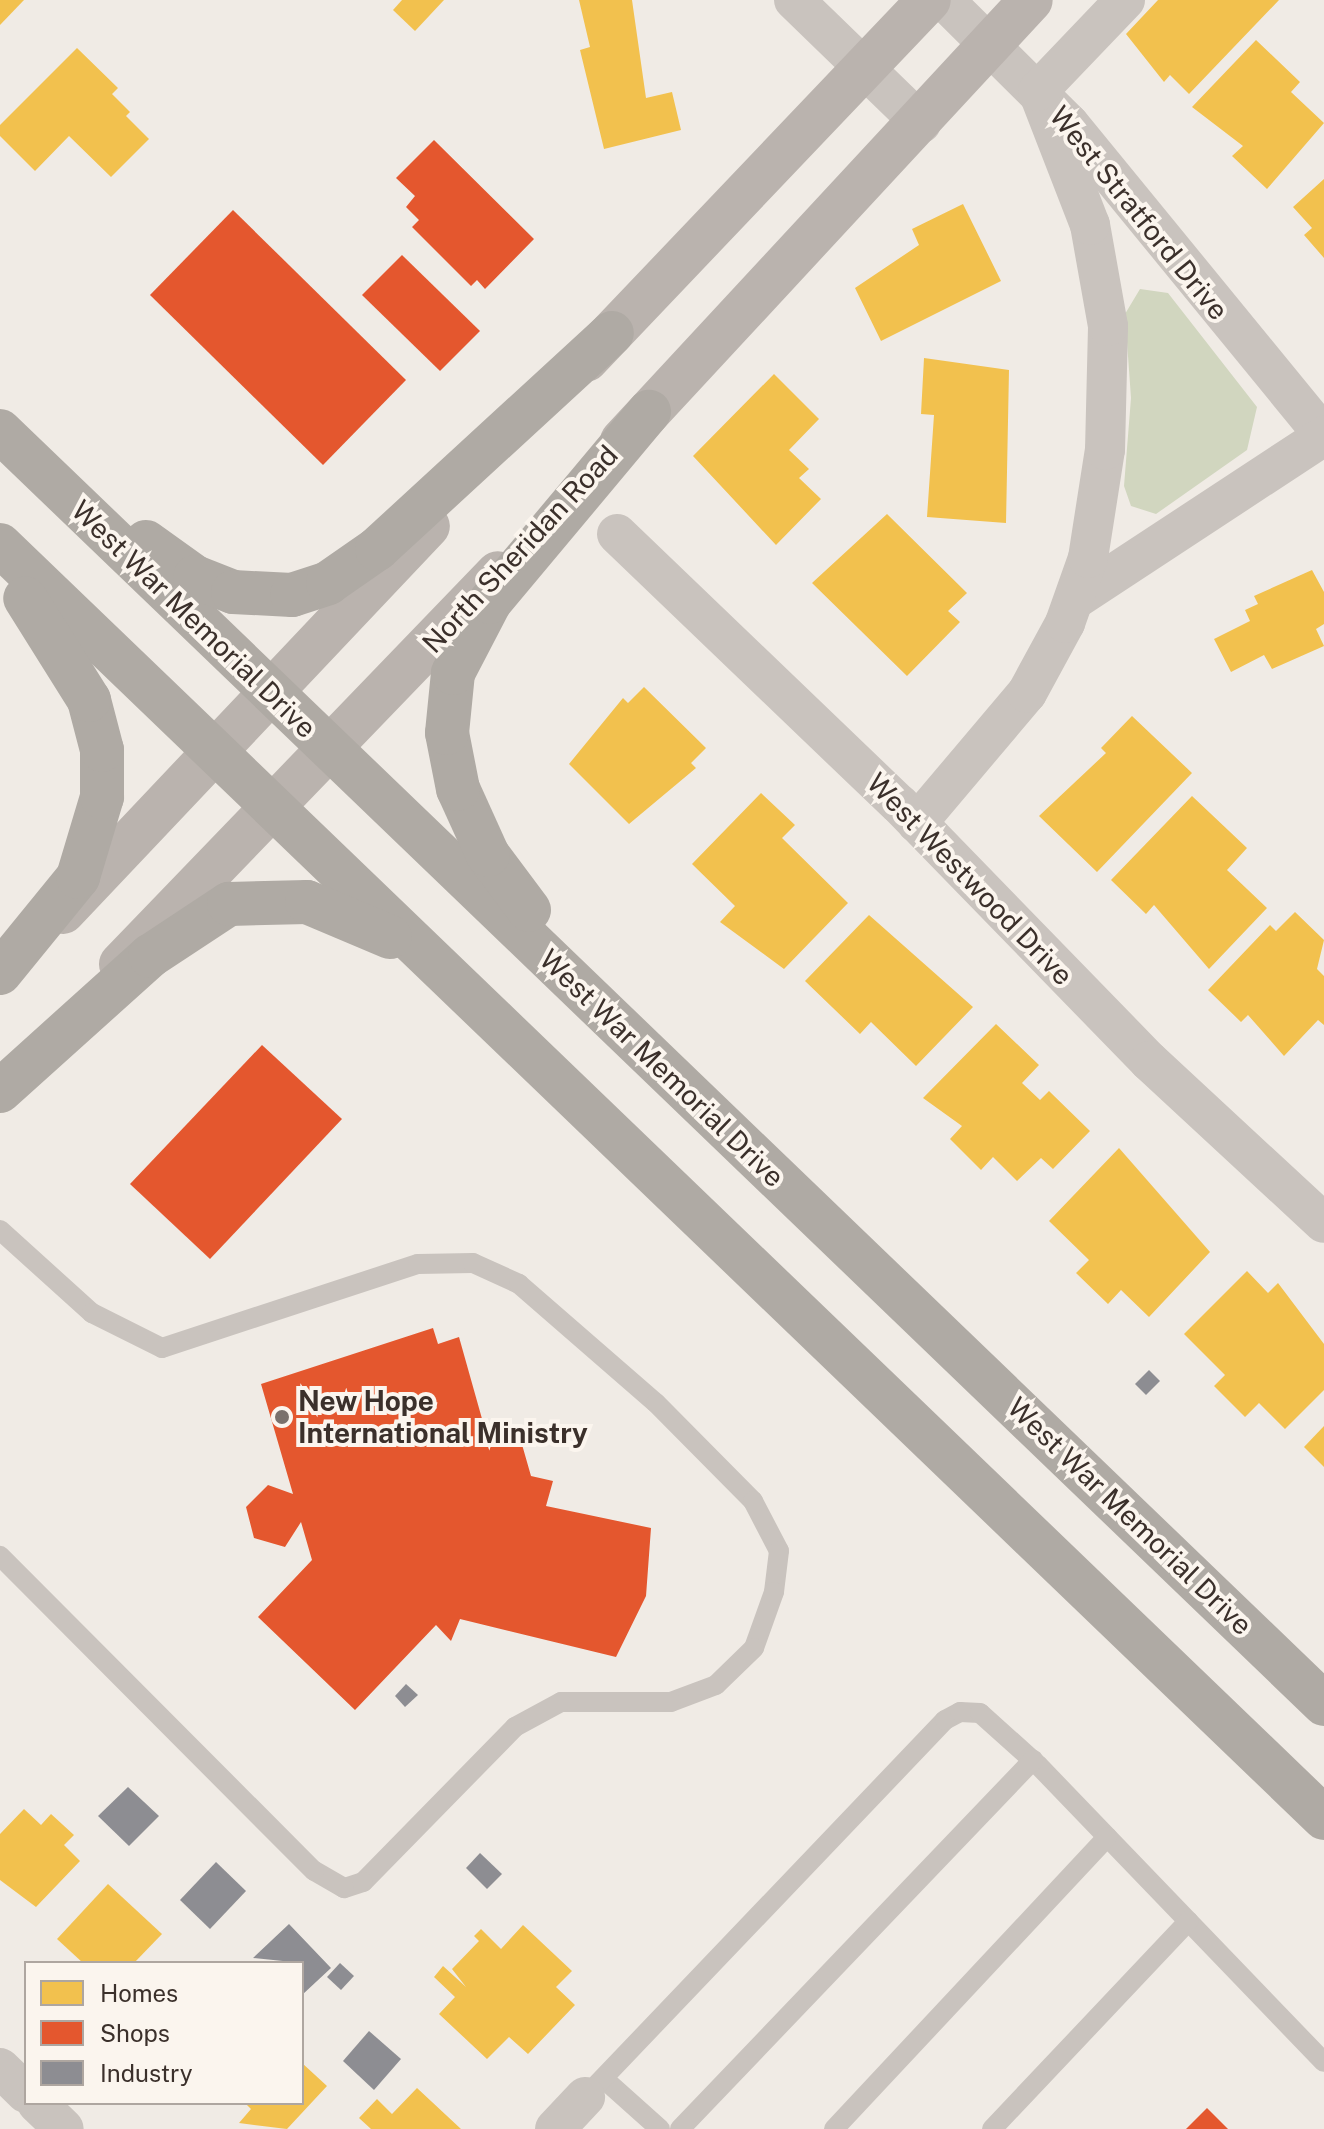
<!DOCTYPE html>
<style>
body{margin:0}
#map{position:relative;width:1324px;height:2129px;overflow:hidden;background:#f0ebe5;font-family:"Public Sans",sans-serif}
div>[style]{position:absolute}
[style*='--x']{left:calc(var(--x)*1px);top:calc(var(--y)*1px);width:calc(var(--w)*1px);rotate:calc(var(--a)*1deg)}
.green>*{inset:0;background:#d1d6bf}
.homes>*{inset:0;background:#f2c14e}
.shops>*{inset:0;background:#e4572e}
.industry>*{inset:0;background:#8d8d92}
.lane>*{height:20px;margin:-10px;padding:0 10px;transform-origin:10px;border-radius:10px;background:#c9c3be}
.street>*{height:40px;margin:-20px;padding:0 20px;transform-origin:20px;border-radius:20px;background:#c9c3be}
.secondary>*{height:44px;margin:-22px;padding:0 22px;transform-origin:22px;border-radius:22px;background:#bab3ae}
.highway>*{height:44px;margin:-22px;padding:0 22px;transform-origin:22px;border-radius:22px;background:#afaaa4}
.dots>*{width:22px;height:22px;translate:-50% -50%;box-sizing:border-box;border:4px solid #fbf5ee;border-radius:50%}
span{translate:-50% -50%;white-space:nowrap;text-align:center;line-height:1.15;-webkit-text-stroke:8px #fbf5ee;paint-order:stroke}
.street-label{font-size:28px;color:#3b302b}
.poi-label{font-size:28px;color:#3b302b;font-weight:700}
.left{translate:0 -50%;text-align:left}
.legend{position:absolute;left:24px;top:1961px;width:280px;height:144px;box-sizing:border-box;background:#fbf5ee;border:2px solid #aea6a0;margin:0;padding:10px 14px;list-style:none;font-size:24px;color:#3b302b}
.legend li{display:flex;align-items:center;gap:16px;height:40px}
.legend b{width:40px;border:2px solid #aea6a0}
</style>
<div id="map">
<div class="green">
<div style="clip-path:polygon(1140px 289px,1168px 293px,1257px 407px,1247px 450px,1156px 514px,1131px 506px,1124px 486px,1131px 398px,1125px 314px)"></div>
</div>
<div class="homes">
<div style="clip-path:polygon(0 0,24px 0,0 25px)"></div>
<div style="clip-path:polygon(402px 0,444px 0,415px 31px,393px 10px)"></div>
<div style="clip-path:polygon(579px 0,632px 0,646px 98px,672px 92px,681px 130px,604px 149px,580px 50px,590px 47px)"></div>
<div style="clip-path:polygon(1158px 0,1279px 0,1189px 94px,1170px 75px,1164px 82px,1126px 34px)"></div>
<div style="clip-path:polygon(1256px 40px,1300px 82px,1291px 92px,1324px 123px,1267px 189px,1232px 156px,1243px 146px,1192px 107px)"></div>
<div style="clip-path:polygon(77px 48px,118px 88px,112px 94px,130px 112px,126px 116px,149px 139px,111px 177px,69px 136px,35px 171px,0 136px,0 125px)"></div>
<div style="clip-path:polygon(1324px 179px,1324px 258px,1304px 235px,1312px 228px,1293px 207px)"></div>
<div style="clip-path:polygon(963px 204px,1001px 281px,881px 341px,855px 288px,919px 245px,912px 229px)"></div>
<div style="clip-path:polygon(924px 358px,1009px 370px,1006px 523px,927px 517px,934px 415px,921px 414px)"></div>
<div style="clip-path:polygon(774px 374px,819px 419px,789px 450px,809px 469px,799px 478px,821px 499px,776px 545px,693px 456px)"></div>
<div style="clip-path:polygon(887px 514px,967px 593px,948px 611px,960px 622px,907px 676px,812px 583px)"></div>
<div style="clip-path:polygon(1312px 570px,1324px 592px,1324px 624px,1316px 629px,1324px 646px,1272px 669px,1264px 655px,1231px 672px,1214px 639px,1250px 621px,1245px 610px,1258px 604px,1254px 596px)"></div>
<div style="clip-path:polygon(644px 687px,706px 748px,691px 763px,696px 768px,629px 824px,569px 764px,623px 698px,628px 703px)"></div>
<div style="clip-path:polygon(1132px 716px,1192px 773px,1097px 872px,1039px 816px,1106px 753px,1101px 748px)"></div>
<div style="clip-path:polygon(761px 793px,795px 825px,782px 838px,848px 903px,784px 969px,720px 922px,735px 906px,692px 864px)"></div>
<div style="clip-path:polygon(1192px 796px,1247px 848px,1227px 870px,1267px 908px,1209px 969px,1154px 905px,1146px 914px,1111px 880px)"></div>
<div style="clip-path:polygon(1295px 912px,1324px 940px,1317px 969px,1324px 976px,1324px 1025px,1318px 1020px,1284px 1056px,1248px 1015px,1241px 1022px,1208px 990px,1270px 925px,1276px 931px)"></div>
<div style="clip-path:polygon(869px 915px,973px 1007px,916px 1066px,871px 1022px,860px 1034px,805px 981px)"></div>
<div style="clip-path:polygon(996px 1024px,1039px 1065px,1022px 1083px,1040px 1100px,1049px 1091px,1090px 1131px,1053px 1169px,1041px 1158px,1017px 1181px,993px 1157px,981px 1170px,950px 1139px,962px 1126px,923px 1098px)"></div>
<div style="clip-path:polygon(1119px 1148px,1210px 1252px,1149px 1317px,1121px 1290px,1108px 1304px,1076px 1273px,1089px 1260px,1049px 1221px)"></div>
<div style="clip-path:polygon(1247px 1271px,1268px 1293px,1278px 1283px,1324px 1344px,1324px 1390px,1285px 1429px,1259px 1403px,1245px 1417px,1214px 1386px,1225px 1375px,1184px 1334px)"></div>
<div style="clip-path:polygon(1324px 1426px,1324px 1467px,1304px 1447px)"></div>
<div style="clip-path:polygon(24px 1809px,41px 1825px,51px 1814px,74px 1835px,64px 1845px,80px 1861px,36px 1907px,0 1880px,0 1834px)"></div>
<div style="clip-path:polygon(108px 1884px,162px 1934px,134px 1963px,83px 1963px,57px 1939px)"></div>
<div style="clip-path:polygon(523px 1925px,572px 1971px,556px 1987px,575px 2005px,528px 2054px,509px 2037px,487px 2059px,439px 2014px,455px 1997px,434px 1977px,443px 1966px,466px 1987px,452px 1969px,479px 1941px,474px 1936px,481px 1929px,501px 1949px)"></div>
<div style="clip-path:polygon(302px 2063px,327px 2086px,287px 2129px,239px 2123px,251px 2109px,245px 2103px,302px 2103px)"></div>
<div style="clip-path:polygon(417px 2088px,461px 2129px,371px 2129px,359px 2118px,377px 2099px,392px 2114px)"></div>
</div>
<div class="shops">
<div style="clip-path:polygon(434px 140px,534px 239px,485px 289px,477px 280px,471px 286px,412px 227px,419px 220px,406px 207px,415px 196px,396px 178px)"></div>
<div style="clip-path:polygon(233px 210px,406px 380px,323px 465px,150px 295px)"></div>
<div style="clip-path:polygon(402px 255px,480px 331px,440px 371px,362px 295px)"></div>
<div style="clip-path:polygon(262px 1045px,342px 1119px,210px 1259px,130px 1184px)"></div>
<div style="clip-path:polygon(433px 1328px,438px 1344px,459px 1337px,486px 1433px,521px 1441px,531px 1476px,553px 1481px,546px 1506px,651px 1528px,646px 1596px,616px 1657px,460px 1619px,451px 1641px,436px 1625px,355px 1710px,258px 1617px,312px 1560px,301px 1522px,285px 1547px,254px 1538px,246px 1507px,268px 1485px,293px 1494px,261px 1384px)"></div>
<div style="clip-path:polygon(1207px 2108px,1228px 2129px,1186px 2129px)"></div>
</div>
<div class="industry">
<div style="clip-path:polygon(1149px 1370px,1160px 1381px,1146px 1395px,1135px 1384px)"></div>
<div style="clip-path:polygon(406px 1684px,418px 1695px,405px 1707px,395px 1696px)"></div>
<div style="clip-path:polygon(128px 1787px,159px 1816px,129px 1846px,98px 1816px)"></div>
<div style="clip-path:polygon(480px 1853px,502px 1874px,487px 1889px,466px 1868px)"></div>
<div style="clip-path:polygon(216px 1862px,246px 1891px,210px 1929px,180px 1900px)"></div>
<div style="clip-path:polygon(289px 1924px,331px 1968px,302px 1995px,302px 1963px,253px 1958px)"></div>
<div style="clip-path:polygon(340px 1963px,354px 1976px,341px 1990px,327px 1977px)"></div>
<div style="clip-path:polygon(369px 2031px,401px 2059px,374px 2090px,343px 2061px)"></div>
</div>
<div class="lane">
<div style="--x:0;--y:1230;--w:124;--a:42.1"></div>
<div style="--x:92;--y:1313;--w:78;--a:26.6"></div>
<div style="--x:162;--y:1348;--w:269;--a:-18.2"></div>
<div style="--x:418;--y:1264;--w:55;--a:-1"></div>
<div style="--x:473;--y:1263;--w:51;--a:24.5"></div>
<div style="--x:519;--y:1284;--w:181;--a:41"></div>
<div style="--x:656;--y:1403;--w:138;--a:45.3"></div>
<div style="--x:753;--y:1501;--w:56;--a:62.5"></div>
<div style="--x:779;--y:1551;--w:41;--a:97"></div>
<div style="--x:774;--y:1592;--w:59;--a:109.7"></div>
<div style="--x:754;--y:1648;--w:53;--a:135.8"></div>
<div style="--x:716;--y:1685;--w:48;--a:159.3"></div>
<div style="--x:671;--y:1702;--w:110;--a:180"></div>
<div style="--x:561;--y:1702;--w:52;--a:151.5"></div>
<div style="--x:515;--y:1727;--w:217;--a:134.4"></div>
<div style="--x:363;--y:1882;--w:20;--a:162"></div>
<div style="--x:344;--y:1888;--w:34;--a:-150"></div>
<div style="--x:314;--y:1871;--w:445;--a:-134.9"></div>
<div style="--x:604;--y:2079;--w:75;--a:41.8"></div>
<div style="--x:585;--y:2097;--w:521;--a:-46.32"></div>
<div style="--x:945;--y:1720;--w:17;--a:-28"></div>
<div style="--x:960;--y:1712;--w:20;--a:3"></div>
<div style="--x:980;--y:1713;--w:78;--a:41.9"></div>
<div style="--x:1038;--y:1765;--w:412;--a:46.1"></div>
<div style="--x:680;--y:2129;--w:511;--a:-46.27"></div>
<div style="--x:834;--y:2129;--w:400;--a:-46.9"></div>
<div style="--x:992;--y:2129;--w:286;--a:-46.6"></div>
</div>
<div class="street">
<div style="--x:794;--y:0;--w:177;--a:44.1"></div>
<div style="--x:944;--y:0;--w:176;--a:44.8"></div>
<div style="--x:1069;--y:124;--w:403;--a:50.7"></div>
<div style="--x:617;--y:534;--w:390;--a:43.8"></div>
<div style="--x:899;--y:804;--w:359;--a:45.8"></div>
<div style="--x:1149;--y:1061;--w:238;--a:42.8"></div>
<div style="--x:1074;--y:600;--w:299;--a:-33.3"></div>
<div style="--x:917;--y:823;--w:170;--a:-49.8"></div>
<div style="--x:1027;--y:693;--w:80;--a:-61.5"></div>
<div style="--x:1065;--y:623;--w:69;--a:-70.5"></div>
<div style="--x:1088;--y:558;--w:109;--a:-81.1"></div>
<div style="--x:1105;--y:450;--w:124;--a:-88.6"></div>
<div style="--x:1108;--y:326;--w:103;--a:-100.1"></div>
<div style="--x:1090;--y:225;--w:144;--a:-111.2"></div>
<div style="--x:1038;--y:91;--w:126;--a:-46.3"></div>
<div style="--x:0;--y:2068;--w:36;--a:44"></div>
<div style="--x:37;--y:2103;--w:37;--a:44"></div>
<div style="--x:555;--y:2129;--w:44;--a:-46.8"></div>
</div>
<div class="secondary">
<div style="--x:586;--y:360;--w:497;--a:-46.4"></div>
<div style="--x:622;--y:441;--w:601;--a:-47.16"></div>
<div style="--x:63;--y:912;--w:531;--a:-46.6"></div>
<div style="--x:121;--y:964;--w:543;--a:-46.04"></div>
</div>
<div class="highway">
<div style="--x:0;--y:431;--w:1837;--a:43.87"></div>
<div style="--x:146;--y:542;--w:60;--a:35.5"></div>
<div style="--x:195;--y:577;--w:41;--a:21.5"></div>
<div style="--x:233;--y:592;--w:59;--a:2.9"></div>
<div style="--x:292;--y:595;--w:38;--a:-18"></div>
<div style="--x:328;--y:583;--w:60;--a:-34.8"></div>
<div style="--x:377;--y:549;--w:319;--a:-42.6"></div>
<div style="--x:0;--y:545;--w:1837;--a:43.87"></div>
<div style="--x:529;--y:910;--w:69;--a:-126.7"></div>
<div style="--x:488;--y:855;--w:72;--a:-114.4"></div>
<div style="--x:458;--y:789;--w:57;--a:-101.1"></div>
<div style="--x:447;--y:733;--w:60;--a:-84.3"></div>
<div style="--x:453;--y:673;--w:80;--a:-62.5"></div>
<div style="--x:490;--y:602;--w:248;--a:-50.1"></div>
<div style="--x:0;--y:973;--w:124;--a:-50.9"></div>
<div style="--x:78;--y:877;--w:84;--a:-73.3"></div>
<div style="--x:102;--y:797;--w:47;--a:-90"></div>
<div style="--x:102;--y:750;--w:52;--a:-104.6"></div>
<div style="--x:89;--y:700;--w:120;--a:-122.1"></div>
<div style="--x:0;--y:1091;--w:202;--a:-42"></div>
<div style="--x:150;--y:956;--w:95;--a:-33.4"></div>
<div style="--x:229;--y:904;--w:78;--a:-1.5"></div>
<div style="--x:307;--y:902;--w:90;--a:22.9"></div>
</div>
<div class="dots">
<div style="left:282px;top:1417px;background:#7a716c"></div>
</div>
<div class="street-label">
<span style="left:1139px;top:213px;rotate:51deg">West Stratford Drive</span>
<span style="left:520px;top:549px;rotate:-47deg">North Sheridan Road</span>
<span style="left:194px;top:619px;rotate:44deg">West War Memorial Drive</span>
<span style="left:970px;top:879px;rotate:46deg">West Westwood Drive</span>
<span style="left:662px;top:1068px;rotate:44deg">West War Memorial Drive</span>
<span style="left:1130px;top:1516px;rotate:44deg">West War Memorial Drive</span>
</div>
<div class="poi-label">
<span class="left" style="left:298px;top:1417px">New Hope<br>International Ministry</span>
</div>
<ul class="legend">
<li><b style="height:22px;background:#f2c14e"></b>Homes</li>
<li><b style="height:22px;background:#e4572e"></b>Shops</li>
<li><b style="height:22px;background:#8d8d92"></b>Industry</li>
</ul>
</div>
